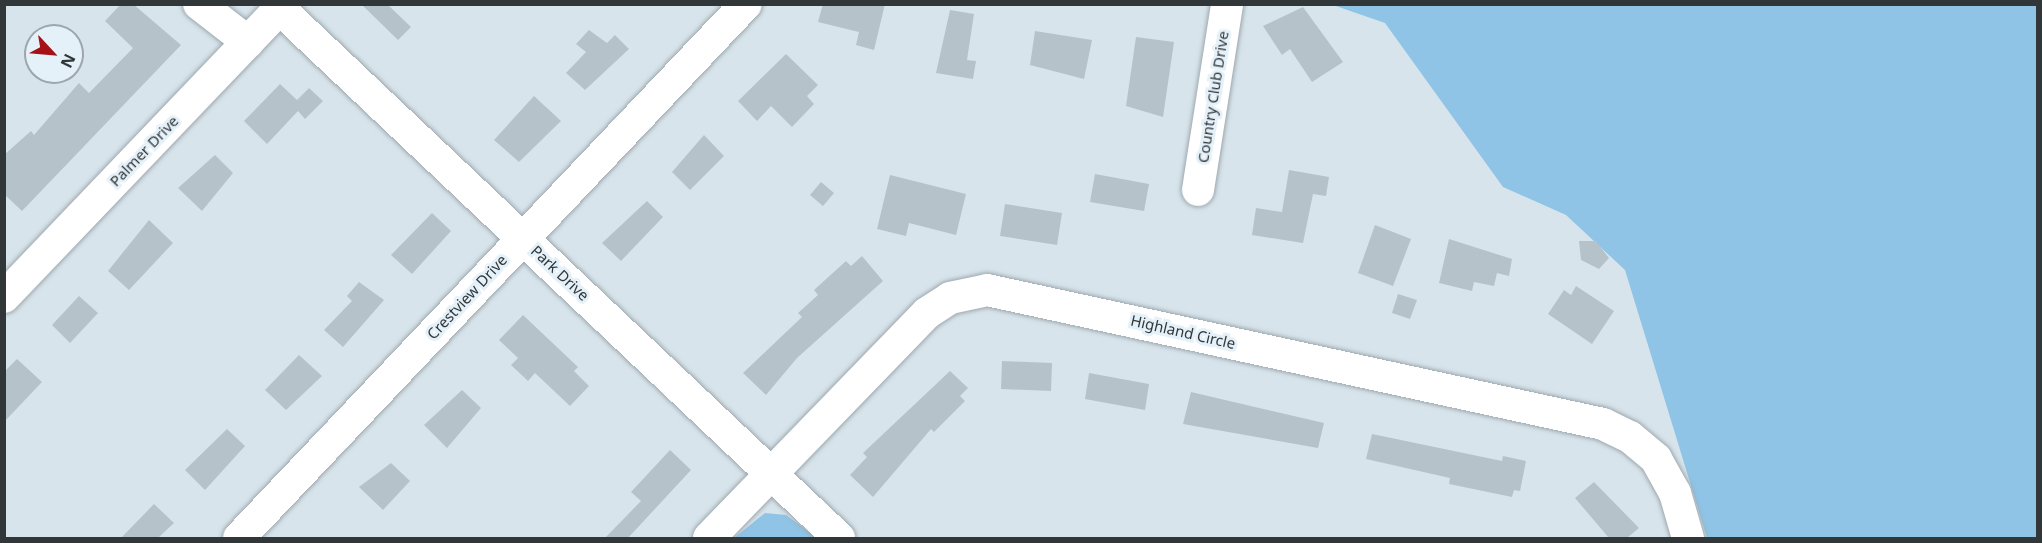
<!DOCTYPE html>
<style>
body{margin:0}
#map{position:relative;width:2042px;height:543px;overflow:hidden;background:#d8e4eb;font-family:"Noto Sans",sans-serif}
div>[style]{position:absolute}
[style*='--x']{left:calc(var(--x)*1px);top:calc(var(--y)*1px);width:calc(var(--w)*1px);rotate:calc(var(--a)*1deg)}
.green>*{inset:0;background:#8fc4e6}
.building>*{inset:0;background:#b6c2c9}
.roads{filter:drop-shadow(0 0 2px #9da8af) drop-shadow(0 0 2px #9da8af)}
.minor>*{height:32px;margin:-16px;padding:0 16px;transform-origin:16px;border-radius:16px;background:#fff}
span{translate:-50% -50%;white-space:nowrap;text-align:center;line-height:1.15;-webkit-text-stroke:6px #e5f1f9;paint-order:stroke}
.street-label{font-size:15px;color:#313639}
.frame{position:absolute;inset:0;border:6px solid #313639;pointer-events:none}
.north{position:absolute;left:24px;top:24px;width:60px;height:60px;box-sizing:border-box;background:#e5f1f9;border:2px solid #9da6ac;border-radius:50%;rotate:116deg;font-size:16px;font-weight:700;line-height:24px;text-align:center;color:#313639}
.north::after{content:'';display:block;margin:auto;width:21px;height:27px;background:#a61017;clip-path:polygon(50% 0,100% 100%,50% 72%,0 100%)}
</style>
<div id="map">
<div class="green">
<div style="clip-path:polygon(1333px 5px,2037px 5px,2037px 538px,1707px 538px,1625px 270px,1566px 215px,1503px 187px,1385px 23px)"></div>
<div style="clip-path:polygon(765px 513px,786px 515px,817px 538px,734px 538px)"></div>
</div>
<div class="building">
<div style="clip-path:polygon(121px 4px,133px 4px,181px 45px,22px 211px,4px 194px,4px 155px,31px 131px,34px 135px,79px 83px,89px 93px,133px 48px,105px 21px)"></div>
<div style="clip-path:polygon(361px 4px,387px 4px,411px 27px,398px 40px)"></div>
<div style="clip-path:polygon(823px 4px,885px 4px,874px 50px,856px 45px,859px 32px,818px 22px)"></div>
<div style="clip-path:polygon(1303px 7px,1343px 62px,1312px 82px,1290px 49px,1282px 55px,1263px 26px)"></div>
<div style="clip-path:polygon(950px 10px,974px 14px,967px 60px,976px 61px,973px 79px,936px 73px)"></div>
<div style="clip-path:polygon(589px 30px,607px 43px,615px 35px,629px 49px,585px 90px,566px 73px,586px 52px,576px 44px)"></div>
<div style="clip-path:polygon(1035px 31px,1092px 40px,1084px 79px,1030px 65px)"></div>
<div style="clip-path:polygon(1136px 37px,1174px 42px,1163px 117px,1126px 106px)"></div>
<div style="clip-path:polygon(786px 54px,818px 85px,807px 96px,814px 104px,792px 127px,771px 106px,757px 121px,738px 101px)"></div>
<div style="clip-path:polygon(280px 84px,297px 100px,309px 88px,323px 101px,305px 119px,298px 111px,267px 144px,244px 121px)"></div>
<div style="clip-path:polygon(534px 96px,561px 121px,519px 162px,494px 140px)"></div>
<div style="clip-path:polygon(704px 135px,724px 156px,690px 190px,672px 172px)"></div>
<div style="clip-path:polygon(215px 155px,233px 173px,202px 211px,178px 188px)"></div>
<div style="clip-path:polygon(1289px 170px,1329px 177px,1326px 196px,1313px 194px,1303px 243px,1252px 235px,1256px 208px,1282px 212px)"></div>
<div style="clip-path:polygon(1095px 174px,1149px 184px,1144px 211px,1090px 202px)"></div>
<div style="clip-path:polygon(890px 175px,966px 194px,956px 235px,909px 223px,906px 236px,877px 229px)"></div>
<div style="clip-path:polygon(821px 182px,834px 193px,823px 206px,810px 195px)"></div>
<div style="clip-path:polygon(647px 201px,663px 217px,621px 261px,602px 243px)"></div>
<div style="clip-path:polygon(1005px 204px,1062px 213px,1057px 245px,1000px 236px)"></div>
<div style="clip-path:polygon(432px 213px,451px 231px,412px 274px,391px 255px)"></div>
<div style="clip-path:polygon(149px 220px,173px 243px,129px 290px,108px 271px)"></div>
<div style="clip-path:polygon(1375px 225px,1411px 239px,1393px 286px,1358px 273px)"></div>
<div style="clip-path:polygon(1449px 239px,1512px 259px,1509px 276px,1497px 273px,1494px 286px,1474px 282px,1472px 291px,1439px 283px)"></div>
<div style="clip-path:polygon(1579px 241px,1596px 241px,1609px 258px,1599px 269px,1581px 260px)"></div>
<div style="clip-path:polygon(862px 256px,883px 281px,797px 358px,766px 395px,743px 373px,802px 317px,798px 313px,818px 295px,814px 290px,846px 261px,851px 266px)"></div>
<div style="clip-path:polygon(359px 282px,384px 300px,343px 347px,324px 330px,352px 301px,347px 296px)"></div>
<div style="clip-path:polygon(1576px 286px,1614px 311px,1592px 344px,1548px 314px,1564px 290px,1571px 295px)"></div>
<div style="clip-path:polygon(1398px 294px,1417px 300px,1410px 319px,1392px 313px)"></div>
<div style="clip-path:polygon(79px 296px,98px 313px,70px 343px,52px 325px)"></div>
<div style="clip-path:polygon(523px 315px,578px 367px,574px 371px,589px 386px,570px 406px,535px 373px,528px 381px,511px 365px,518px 358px,499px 340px)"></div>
<div style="clip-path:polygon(299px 355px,322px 376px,286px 410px,265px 390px)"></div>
<div style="clip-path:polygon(17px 359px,42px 382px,4px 422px,4px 372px)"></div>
<div style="clip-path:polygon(1002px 361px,1052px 363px,1051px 391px,1001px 389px)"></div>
<div style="clip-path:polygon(950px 371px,968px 388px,960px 396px,965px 401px,934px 432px,931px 429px,873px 497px,850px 475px,867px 457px,863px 453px)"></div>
<div style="clip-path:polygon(1089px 373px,1149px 384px,1145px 410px,1085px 399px)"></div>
<div style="clip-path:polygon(462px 390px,481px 408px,447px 448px,424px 425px)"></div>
<div style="clip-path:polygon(1191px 392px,1324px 423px,1318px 448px,1183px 424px)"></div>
<div style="clip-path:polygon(227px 429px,245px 446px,205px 490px,185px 470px)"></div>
<div style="clip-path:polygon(1372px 434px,1502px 461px,1503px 456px,1526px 461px,1520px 491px,1514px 490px,1512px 497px,1449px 484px,1450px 478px,1366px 459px)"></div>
<div style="clip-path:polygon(670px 450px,691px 470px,628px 538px,605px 538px,641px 501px,631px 492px)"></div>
<div style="clip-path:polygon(391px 463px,410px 481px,383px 510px,359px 487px)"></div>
<div style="clip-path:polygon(1594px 482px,1639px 528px,1627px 538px,1609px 538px,1575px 498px)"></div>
<div style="clip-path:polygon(154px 504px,174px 523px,158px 538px,121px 538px)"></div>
</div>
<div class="roads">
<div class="minor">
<div style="--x:199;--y:4;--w:62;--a:37.8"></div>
<div style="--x:280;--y:9;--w:770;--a:43.42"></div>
<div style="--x:1198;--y:190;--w:188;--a:-81.1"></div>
<div style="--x:4;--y:297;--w:405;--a:-46.3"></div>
<div style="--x:239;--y:538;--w:736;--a:-46.49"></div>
<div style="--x:709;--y:538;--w:313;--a:-45.9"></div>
<div style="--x:927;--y:313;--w:27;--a:-33"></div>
<div style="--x:950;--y:298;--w:38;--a:-12"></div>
<div style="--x:987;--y:290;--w:630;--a:12.27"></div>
<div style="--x:1603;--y:424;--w:30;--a:26"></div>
<div style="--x:1630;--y:437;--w:34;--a:40"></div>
<div style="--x:1656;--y:459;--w:39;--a:61"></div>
<div style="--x:1675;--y:493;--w:47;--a:73.9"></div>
</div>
</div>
<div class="street-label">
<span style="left:1213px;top:97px;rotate:-81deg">Country Club Drive</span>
<span style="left:144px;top:151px;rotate:-46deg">Palmer Drive</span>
<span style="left:560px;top:273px;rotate:43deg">Park Drive</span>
<span style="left:467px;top:297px;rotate:-47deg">Crestview Drive</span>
<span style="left:1183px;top:332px;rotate:13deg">Highland Circle</span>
</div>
<div class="frame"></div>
<div class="north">N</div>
</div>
